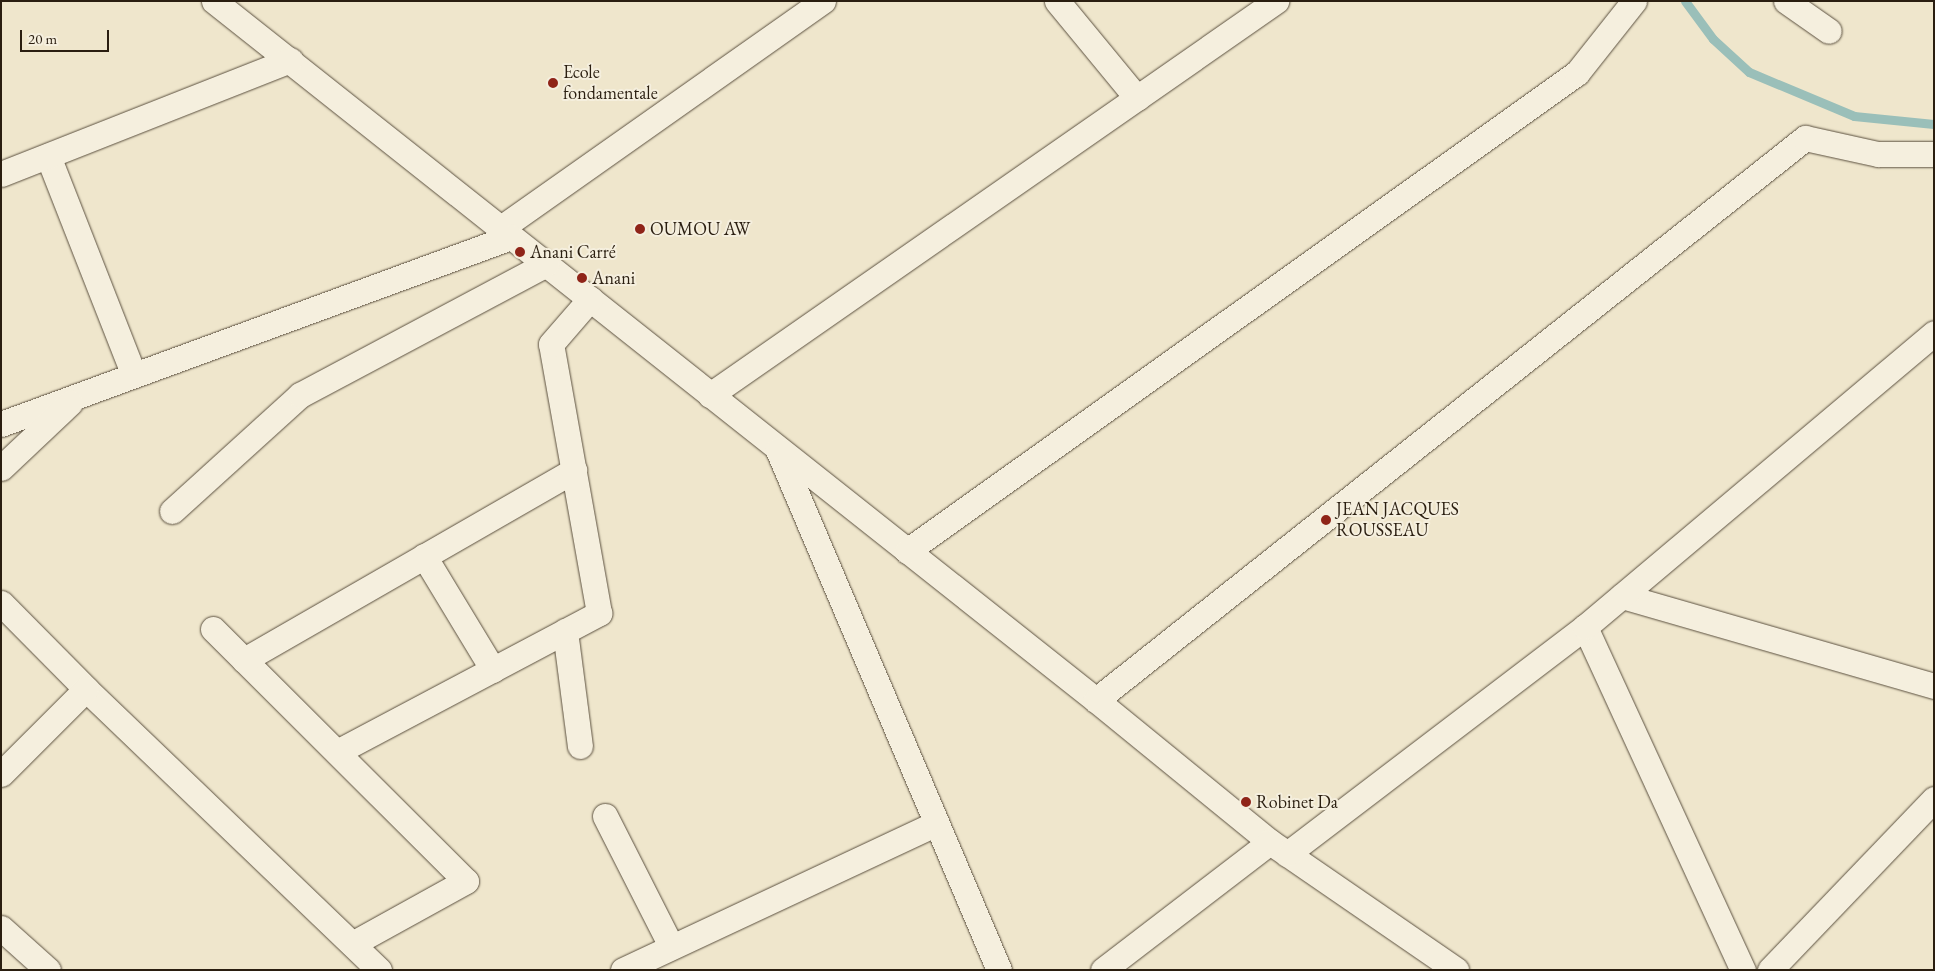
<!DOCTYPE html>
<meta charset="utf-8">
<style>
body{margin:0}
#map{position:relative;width:1935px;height:971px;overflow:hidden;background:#efe6cc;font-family:"EB Garamond",serif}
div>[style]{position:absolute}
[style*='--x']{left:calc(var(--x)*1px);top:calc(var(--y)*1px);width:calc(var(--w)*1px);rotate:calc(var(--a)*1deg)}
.stream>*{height:9px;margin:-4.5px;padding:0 4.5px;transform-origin:4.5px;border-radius:4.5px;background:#9abfb9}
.roads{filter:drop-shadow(0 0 1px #5b503f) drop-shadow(0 0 1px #5b503f)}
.street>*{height:25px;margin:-12.5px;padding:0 12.5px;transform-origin:12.5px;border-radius:12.5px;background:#f5efde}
.dots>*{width:14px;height:14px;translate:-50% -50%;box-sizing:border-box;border:2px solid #f5efde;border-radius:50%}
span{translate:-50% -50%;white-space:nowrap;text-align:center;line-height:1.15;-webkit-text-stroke:4px #f5efde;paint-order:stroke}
.poi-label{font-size:18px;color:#2a1e10}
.left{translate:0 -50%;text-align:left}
.frame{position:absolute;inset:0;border:2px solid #2a1e10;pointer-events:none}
.scale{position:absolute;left:20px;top:30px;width:89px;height:22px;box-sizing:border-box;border:2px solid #2a1e10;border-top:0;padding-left:6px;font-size:15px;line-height:18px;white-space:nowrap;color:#2a1e10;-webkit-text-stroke:4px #f5efde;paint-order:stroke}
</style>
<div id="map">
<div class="stream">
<div style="--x:1685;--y:1;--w:47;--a:53.6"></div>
<div style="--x:1713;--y:39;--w:49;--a:42.5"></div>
<div style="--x:1749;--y:72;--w:114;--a:22.7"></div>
<div style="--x:1854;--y:116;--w:80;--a:5.7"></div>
</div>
<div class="roads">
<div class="street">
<div style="--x:214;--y:1;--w:1125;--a:38.4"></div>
<div style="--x:1096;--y:700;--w:225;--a:39.2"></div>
<div style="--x:1270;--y:842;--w:226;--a:34.5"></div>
<div style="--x:1057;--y:1;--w:126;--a:50.5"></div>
<div style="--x:1786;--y:1;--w:52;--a:34.9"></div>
<div style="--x:48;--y:156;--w:235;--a:68.6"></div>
<div style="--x:1;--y:174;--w:311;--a:-21.5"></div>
<div style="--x:501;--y:228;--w:394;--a:-35.2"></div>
<div style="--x:710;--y:395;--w:690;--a:-34.84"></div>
<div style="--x:1;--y:424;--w:543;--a:-20.14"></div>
<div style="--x:778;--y:450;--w:565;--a:66.97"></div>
<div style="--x:1;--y:468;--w:95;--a:-43.3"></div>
<div style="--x:172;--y:511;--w:173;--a:-42.2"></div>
<div style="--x:300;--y:395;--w:279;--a:-28"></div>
<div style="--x:907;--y:551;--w:823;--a:-35.51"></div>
<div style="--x:1577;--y:73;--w:92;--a:-51.6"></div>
<div style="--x:424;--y:556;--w:133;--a:58.8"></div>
<div style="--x:1622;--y:596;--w:325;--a:16.1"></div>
<div style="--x:1;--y:603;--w:121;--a:45.3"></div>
<div style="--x:86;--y:689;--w:406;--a:43.8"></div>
<div style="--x:1585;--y:627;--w:378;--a:65.3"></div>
<div style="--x:213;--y:629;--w:357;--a:44.9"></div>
<div style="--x:466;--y:881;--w:130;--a:151.1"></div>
<div style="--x:565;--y:631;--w:116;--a:82.6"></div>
<div style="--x:244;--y:660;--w:381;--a:-29.9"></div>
<div style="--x:1096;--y:700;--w:905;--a:-38.4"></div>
<div style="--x:1805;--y:138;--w:75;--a:12.4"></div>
<div style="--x:1878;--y:154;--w:56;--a:0"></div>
<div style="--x:337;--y:752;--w:297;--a:-27.9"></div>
<div style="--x:599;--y:613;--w:273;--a:-100.1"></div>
<div style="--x:551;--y:344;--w:60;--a:-49.1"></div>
<div style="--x:1;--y:774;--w:120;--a:-45"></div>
<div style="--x:605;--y:816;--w:146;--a:63.1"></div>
<div style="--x:1287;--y:854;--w:375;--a:-37.3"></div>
<div style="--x:1585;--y:627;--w:456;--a:-40.1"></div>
<div style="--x:1;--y:928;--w:63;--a:41.8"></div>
<div style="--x:623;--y:970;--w:344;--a:-25.1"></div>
<div style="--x:1103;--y:970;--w:210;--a:-37.5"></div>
<div style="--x:1770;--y:970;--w:237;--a:-46.2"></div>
</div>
</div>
<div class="dots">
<div style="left:553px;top:83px;background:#8f2418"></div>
<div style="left:640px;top:229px;background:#8f2418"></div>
<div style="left:520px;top:252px;background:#8f2418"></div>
<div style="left:582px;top:278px;background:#8f2418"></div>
<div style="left:1326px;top:520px;background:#8f2418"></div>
<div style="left:1246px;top:802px;background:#8f2418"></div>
</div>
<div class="poi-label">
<span class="left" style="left:563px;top:83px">Ecole<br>fondamentale</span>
<span class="left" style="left:650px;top:229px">OUMOU AW</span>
<span class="left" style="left:530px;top:252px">Anani Carré</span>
<span class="left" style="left:592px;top:278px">Anani</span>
<span class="left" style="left:1336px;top:520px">JEAN JACQUES<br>ROUSSEAU</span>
<span class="left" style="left:1256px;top:802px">Robinet Da</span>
</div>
<div class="frame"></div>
<div class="scale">20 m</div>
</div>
